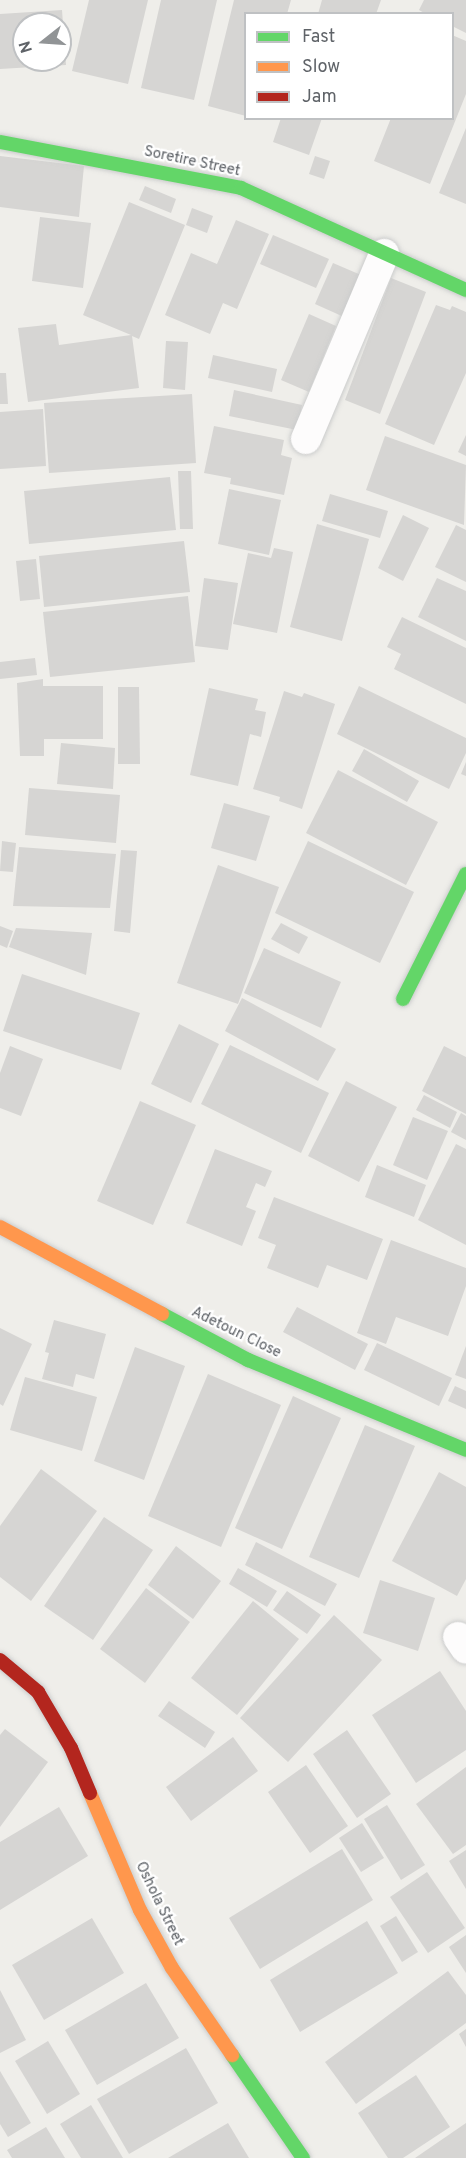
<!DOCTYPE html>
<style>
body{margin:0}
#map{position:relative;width:466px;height:2158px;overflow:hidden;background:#efeeea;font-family:Overpass,sans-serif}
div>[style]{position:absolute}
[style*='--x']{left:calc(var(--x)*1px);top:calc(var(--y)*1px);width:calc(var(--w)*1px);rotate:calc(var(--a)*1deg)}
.building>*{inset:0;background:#d6d5d3}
.roads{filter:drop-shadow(0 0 2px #cbcccc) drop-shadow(0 0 2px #cbcccc)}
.street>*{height:30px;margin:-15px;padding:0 15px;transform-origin:15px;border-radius:15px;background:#fdfcfc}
.fast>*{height:14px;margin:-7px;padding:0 7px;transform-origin:7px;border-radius:7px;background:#63d668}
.slow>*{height:14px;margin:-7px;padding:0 7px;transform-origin:7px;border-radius:7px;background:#ff974d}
.jam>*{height:14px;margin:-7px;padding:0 7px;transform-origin:7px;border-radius:7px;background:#b3261e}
span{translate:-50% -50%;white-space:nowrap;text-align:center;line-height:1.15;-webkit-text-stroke:4.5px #fff;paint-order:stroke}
.street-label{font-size:15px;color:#5f6368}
.legend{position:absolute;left:244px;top:12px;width:210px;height:108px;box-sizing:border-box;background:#fff;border:2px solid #bfc1c3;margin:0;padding:8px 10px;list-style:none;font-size:18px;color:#5f6368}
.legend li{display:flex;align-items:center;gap:12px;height:30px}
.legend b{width:30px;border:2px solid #bfc1c3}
.north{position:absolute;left:12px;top:12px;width:60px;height:60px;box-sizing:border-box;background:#fff;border:2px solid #bfc1c3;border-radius:50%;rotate:253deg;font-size:16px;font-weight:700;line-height:24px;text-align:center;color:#5f6368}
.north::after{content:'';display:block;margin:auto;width:21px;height:27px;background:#919496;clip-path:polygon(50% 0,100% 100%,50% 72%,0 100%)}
</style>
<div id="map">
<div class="building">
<div style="clip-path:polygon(89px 0,148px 0,128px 84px,72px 71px)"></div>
<div style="clip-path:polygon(161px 0,217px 0,194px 100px,141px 88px)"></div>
<div style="clip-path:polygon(234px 0,291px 0,287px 14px,246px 14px,246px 116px,208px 106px)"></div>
<div style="clip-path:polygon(322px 0,381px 0,376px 14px,318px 14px)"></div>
<div style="clip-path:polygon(424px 0,466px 0,466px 33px,452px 26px,452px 14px,426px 14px,419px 10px)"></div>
<div style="clip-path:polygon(evenodd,62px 10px,66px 65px,0 69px,0 14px,62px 10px,24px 24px,60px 24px,60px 60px,24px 60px,24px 24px)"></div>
<div style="clip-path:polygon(452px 35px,466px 41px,466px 94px,430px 184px,374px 161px,391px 118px,452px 118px)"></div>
<div style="clip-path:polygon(281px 118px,322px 118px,309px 155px,273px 142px)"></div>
<div style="clip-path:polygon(466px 128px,466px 204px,439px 193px)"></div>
<div style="clip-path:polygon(0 156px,84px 166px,79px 217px,0 207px)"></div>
<div style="clip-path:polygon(315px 156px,330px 161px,324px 179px,309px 174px)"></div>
<div style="clip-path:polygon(145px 186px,176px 199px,171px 213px,139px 200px)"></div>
<div style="clip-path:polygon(129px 202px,185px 225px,139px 339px,132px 336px,139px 388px,28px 402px,18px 328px,56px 324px,59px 345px,131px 335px,83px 315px)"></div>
<div style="clip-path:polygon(192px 208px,213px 216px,207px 233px,186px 225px)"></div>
<div style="clip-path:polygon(40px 217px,91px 223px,83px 288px,32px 281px)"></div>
<div style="clip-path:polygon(236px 220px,269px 234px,237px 309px,223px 303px,210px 334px,165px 315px,191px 253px,217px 264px)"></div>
<div style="clip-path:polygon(273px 235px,329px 259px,316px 288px,260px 264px)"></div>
<div style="clip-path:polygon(333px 263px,361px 275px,344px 317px,315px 304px)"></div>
<div style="clip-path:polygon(391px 278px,426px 292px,380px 414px,345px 400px)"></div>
<div style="clip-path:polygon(436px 305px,450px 310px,452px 306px,466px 312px,466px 373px,434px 445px,385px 424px)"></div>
<div style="clip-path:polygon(309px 314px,336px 326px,309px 392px,281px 380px)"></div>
<div style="clip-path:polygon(166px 341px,188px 342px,185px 390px,163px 388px)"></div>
<div style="clip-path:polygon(213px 355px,277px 369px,272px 392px,208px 378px)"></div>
<div style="clip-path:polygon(0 373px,6px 373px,8px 404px,0 404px)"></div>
<div style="clip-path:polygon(234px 390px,302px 405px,297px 430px,229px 416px)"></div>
<div style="clip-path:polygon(192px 394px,196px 463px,49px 473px,44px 403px)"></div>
<div style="clip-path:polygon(43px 409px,46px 466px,0 469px,0 412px)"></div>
<div style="clip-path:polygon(214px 426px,284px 440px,281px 455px,292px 458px,284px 495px,230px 484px,231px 478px,204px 473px)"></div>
<div style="clip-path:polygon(466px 435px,466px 456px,458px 452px)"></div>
<div style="clip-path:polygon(385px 436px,466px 465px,464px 525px,366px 490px)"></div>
<div style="clip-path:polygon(178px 471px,191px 471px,193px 529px,180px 529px)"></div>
<div style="clip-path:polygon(170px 477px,176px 530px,29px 544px,24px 491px)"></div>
<div style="clip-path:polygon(229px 489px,281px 500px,269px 555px,218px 544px)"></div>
<div style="clip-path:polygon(330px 494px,388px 511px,380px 538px,322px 521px)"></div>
<div style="clip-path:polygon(403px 515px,429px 528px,403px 581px,378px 568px)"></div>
<div style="clip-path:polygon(317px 524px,369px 539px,342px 641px,290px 627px)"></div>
<div style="clip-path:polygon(456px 525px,466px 530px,466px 582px,435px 567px)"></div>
<div style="clip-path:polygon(184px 541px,190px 592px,44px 607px,39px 556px)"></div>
<div style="clip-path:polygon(274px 548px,293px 552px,277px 633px,233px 624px,248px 553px,271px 558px)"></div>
<div style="clip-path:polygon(36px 559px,40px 599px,20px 601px,16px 561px)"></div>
<div style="clip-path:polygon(204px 578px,238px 583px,228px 650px,195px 646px)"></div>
<div style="clip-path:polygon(437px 578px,466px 591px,466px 641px,418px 617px)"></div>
<div style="clip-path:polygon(188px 596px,195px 662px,50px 677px,43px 612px)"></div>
<div style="clip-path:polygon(402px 617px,466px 648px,466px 704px,394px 669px,401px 654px,387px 647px)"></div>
<div style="clip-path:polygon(35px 658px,37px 675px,0 679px,0 662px)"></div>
<div style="clip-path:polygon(43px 679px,43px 686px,103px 686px,103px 739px,44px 739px,44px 756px,20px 756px,17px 683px)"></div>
<div style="clip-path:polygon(359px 686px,466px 738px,466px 753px,449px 789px,337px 734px)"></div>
<div style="clip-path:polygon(118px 687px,139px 687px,140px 764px,118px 764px)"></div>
<div style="clip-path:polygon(209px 688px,258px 699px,255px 710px,266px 712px,261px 737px,250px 734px,238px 786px,190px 775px)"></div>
<div style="clip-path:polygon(284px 691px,302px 697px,304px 693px,335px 704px,302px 809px,279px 801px,280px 797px,253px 789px)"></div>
<div style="clip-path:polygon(61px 743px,115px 748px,113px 789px,57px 784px)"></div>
<div style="clip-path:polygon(364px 749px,419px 781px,407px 802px,352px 771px)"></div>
<div style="clip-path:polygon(466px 762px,466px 776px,461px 774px)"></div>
<div style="clip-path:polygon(338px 770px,438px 822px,406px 885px,306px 833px)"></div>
<div style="clip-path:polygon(29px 788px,120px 795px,116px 843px,25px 835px)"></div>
<div style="clip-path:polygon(224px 803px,270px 816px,256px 861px,211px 848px)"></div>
<div style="clip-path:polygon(2px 841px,16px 843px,13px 872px,0 871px)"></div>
<div style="clip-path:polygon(308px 841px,414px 892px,380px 963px,275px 913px)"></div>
<div style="clip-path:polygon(19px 847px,116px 854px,110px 908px,13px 906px)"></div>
<div style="clip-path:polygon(121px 850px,137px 851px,130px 933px,114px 931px)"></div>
<div style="clip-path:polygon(218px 865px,279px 887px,238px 1004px,177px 983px)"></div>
<div style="clip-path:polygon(281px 923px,308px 937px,299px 954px,271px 939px)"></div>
<div style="clip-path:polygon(0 926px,13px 931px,7px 948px,0 945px)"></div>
<div style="clip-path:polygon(16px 928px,92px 933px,86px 975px,9px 947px)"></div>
<div style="clip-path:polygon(264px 948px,341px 982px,321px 1028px,244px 993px)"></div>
<div style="clip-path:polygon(22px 974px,140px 1013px,121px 1070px,3px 1031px)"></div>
<div style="clip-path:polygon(242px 998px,336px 1049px,318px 1081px,225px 1031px)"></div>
<div style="clip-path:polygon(179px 1024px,219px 1044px,191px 1103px,151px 1084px)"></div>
<div style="clip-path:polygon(230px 1045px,329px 1093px,301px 1153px,201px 1104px)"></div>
<div style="clip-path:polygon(10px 1046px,43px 1059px,21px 1116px,0 1108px,0 1073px)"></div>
<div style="clip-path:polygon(444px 1046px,466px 1057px,466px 1114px,422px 1091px)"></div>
<div style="clip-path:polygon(346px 1081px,397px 1107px,359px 1182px,308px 1156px)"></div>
<div style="clip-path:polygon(424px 1095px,457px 1112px,450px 1128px,416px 1110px)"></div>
<div style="clip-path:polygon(140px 1101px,196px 1125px,153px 1225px,97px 1201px)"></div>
<div style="clip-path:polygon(461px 1113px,466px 1116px,466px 1140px,451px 1132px)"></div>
<div style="clip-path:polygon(413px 1117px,448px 1131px,427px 1180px,393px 1165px)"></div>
<div style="clip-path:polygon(456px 1144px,466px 1149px,466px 1245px,418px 1220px)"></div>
<div style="clip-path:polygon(215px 1149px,272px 1171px,265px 1187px,256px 1183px,246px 1207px,256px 1211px,242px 1246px,186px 1223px)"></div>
<div style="clip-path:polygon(377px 1165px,426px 1185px,414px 1217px,365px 1197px)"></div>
<div style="clip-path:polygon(274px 1197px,383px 1239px,367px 1280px,327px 1265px,318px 1288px,267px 1268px,276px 1245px,258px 1238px)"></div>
<div style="clip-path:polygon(391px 1240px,466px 1268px,466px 1286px,448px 1336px,396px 1317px,386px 1344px,357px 1333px)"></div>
<div style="clip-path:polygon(297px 1307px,368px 1344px,355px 1370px,283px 1332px)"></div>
<div style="clip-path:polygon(54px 1320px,106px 1334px,94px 1379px,76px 1374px,73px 1387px,42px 1379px,49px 1353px,45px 1352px)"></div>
<div style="clip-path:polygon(0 1328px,32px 1344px,3px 1406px,0 1404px)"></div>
<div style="clip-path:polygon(377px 1343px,452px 1378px,439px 1406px,364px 1370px)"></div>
<div style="clip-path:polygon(466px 1346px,466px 1379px,455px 1375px)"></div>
<div style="clip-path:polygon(135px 1347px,185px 1366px,144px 1480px,94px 1461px)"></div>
<div style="clip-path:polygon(208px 1374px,281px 1405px,221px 1547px,148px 1516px)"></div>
<div style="clip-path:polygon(25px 1377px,97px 1397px,82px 1451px,10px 1430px)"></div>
<div style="clip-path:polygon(455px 1386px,466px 1391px,466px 1409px,448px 1401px)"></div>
<div style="clip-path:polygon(293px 1396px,341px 1418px,282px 1549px,235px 1528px)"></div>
<div style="clip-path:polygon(365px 1425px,415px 1446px,359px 1578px,309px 1557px)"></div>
<div style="clip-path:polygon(41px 1469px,97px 1511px,31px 1601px,0 1577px,0 1526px)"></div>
<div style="clip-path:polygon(439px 1472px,466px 1487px,466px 1579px,457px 1596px,392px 1561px)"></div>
<div style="clip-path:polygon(104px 1517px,153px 1550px,93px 1640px,44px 1606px)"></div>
<div style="clip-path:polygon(256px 1542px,337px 1584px,325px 1606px,245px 1565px)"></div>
<div style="clip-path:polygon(176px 1546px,221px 1581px,193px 1619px,148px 1585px)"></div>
<div style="clip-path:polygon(238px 1568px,277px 1591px,267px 1607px,229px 1584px)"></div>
<div style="clip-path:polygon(380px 1580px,435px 1598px,418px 1651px,363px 1633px)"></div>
<div style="clip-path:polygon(146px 1588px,190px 1622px,145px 1683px,100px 1649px)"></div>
<div style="clip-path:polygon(287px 1591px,321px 1615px,307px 1634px,273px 1610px)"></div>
<div style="clip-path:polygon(253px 1601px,299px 1639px,237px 1715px,191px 1678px)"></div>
<div style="clip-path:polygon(334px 1615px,382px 1660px,288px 1762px,240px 1718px)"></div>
<div style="clip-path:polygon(440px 1671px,466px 1711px,466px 1750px,416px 1783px,372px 1715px)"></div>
<div style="clip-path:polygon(169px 1701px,215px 1732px,205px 1748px,158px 1716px)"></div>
<div style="clip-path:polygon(5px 1729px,48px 1762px,0 1827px,0 1735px)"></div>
<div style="clip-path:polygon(347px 1730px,391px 1794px,357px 1818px,313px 1754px)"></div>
<div style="clip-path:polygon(233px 1737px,258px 1771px,191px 1821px,166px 1787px)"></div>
<div style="clip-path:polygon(306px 1765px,348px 1826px,310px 1853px,268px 1792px)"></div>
<div style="clip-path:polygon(466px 1767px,466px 1845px,453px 1854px,416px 1804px)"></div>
<div style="clip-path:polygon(387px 1805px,425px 1865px,401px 1880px,364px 1819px)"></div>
<div style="clip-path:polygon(59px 1807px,88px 1856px,0 1910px,0 1842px)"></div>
<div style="clip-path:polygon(362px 1823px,384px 1858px,361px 1872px,339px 1838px)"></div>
<div style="clip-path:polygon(342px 1849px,373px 1900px,260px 1969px,229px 1918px)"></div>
<div style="clip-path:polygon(466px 1850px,466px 1889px,449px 1861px)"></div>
<div style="clip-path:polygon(427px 1872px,465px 1928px,428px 1953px,390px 1897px)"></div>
<div style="clip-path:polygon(396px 1916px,418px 1952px,402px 1962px,380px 1926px)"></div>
<div style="clip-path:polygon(92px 1918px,124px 1973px,44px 2020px,12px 1965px)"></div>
<div style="clip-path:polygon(367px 1921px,398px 1973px,300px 2032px,270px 1980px)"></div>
<div style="clip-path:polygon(466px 1935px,466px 1973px,449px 1947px)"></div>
<div style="clip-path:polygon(448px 1971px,466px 1995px,466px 2023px,356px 2104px,325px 2062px)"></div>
<div style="clip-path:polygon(146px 1983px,179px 2038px,97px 2085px,65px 2030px)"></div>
<div style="clip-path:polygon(0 1990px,26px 2040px,0 2053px)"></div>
<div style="clip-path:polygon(466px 2029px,466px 2047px,459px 2034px)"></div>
<div style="clip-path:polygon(48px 2041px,80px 2094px,47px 2114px,15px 2061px)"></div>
<div style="clip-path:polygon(186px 2048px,218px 2103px,129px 2154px,97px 2099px)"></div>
<div style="clip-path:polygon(0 2071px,31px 2123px,8px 2137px,0 2124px)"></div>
<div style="clip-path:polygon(416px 2075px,450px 2127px,403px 2158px,388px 2158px,358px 2113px)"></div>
<div style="clip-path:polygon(91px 2105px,123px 2158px,81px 2158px,60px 2124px)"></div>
<div style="clip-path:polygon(228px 2123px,249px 2158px,168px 2158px)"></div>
<div style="clip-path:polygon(466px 2123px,466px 2158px,415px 2158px)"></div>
<div style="clip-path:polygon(46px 2127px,65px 2158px,12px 2158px,7px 2150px)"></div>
</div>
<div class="roads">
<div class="street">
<div style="--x:306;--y:439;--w:201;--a:-67.1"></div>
<div style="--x:458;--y:1637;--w:14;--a:56"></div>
</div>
<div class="fast">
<div style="--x:0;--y:142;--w:245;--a:10.8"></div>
<div style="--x:241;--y:188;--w:247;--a:24.4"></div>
<div style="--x:403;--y:999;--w:140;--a:-63.3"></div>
<div style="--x:162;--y:1314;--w:98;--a:28.1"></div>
<div style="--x:248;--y:1360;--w:236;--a:22.4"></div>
<div style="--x:232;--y:2055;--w:125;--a:55.4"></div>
</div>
<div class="slow">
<div style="--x:0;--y:1227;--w:184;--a:28.2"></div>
<div style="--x:90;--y:1793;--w:127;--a:66.9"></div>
<div style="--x:140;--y:1910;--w:66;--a:61.1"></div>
<div style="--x:172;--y:1968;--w:106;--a:55.4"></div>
</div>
<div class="jam">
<div style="--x:0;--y:1660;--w:50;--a:40.1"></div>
<div style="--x:38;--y:1692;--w:65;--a:59.5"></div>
<div style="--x:71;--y:1748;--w:49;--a:67.1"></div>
</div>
</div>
<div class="street-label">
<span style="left:192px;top:162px;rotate:12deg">Soretire Street</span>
<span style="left:236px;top:1333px;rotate:26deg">Adetoun Close</span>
<span style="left:159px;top:1904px;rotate:64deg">Oshola Street</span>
</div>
<ul class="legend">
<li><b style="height:8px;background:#63d668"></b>Fast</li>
<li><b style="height:8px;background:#ff974d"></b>Slow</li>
<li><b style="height:8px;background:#b3261e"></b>Jam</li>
</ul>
<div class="north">N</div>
</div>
